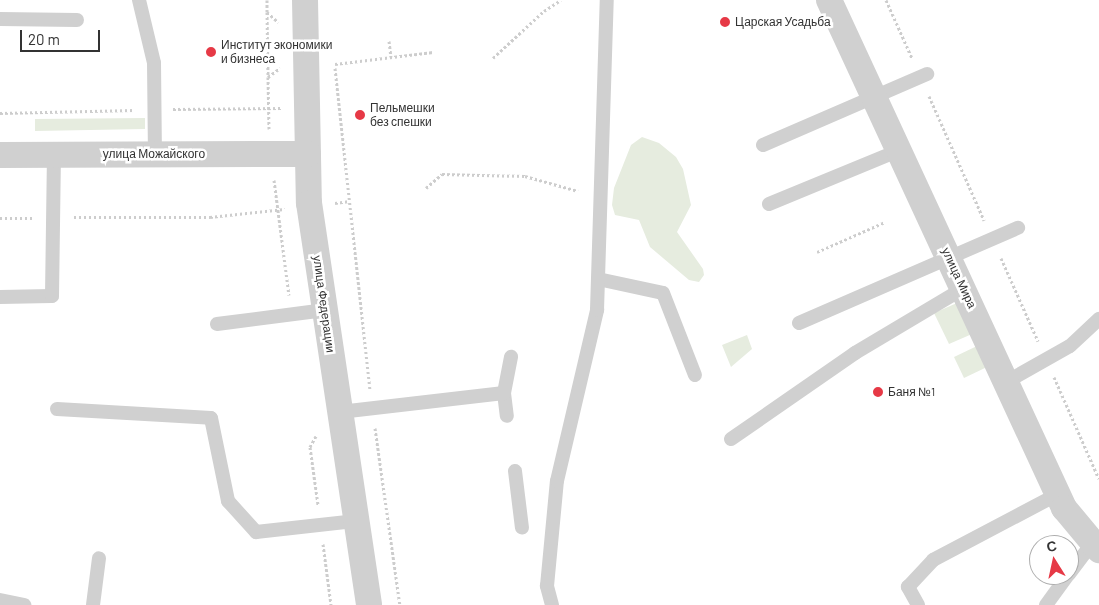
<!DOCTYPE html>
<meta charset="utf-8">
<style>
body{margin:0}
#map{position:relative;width:1099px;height:605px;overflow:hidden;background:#fff;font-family:Barlow,sans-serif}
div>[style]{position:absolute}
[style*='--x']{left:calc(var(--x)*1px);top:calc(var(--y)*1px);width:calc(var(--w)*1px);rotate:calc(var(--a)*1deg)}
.green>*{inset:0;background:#e6ecdf}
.path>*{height:3px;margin-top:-1.5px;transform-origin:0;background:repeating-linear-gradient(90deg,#cdcdcd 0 2.5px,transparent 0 5px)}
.service>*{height:14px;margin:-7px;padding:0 7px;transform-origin:7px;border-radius:7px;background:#d0d0d0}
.minor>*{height:26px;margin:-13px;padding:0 13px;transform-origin:13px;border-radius:13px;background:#d0d0d0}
.dots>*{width:14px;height:14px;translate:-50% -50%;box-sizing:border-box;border:2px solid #fff;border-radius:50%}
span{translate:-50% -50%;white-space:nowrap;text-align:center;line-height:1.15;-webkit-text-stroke:5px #fff;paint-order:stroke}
.poi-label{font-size:12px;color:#333}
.left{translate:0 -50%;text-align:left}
.street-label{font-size:12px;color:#333}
.north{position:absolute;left:1029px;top:535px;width:50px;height:50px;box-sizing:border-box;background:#fff;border:1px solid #adadad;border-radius:50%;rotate:350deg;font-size:14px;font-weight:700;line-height:20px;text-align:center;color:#333}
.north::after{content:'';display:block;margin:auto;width:18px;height:22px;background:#e63946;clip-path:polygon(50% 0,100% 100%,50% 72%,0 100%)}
.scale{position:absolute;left:20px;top:30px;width:80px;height:22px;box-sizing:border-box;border:2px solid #333;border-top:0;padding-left:6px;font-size:15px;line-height:18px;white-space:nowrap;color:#333;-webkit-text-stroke:4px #fff;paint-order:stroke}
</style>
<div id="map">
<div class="green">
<div style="clip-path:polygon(145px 118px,145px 129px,35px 131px,35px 119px)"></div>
<div style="clip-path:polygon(642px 137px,659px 143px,676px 157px,683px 169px,691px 205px,677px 232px,703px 269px,704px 275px,699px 282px,689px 280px,650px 247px,639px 220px,615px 215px,612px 205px,614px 188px,631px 145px)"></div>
<div style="clip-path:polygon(957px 303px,972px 334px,949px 344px,934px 313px)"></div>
<div style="clip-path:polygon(747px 335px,752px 349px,731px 367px,722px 345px)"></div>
<div style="clip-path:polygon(977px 346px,987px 367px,964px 378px,954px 357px)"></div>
</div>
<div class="path">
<div style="--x:267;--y:0;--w:12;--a:90"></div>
<div style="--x:267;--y:12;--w:15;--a:42"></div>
<div style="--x:886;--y:0;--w:64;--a:65.9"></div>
<div style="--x:267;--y:12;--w:65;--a:89.1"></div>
<div style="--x:389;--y:41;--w:16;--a:83"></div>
<div style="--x:493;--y:58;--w:69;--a:-42.7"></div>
<div style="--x:544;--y:11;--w:20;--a:-33"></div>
<div style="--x:335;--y:64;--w:99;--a:-7"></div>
<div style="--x:335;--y:68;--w:324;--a:83.8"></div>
<div style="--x:929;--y:96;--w:136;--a:66.1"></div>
<div style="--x:173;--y:109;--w:109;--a:-0.5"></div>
<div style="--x:0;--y:113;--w:134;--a:-1.3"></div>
<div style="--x:269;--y:129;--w:52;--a:-91.1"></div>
<div style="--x:268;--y:77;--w:15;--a:-37"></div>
<div style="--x:274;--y:180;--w:116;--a:82.6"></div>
<div style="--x:426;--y:188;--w:21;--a:-41"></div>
<div style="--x:442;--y:174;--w:83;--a:1.4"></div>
<div style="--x:525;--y:176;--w:55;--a:15.8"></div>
<div style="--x:335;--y:203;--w:15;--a:-8"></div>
<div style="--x:74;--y:217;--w:136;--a:0"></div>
<div style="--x:210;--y:217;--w:75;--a:-6.1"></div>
<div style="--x:0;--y:218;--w:33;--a:0"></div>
<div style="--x:817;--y:252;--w:74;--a:-23.8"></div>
<div style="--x:1001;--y:258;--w:91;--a:66"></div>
<div style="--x:1054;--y:377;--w:111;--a:66.2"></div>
<div style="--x:375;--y:428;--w:179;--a:82"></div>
<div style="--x:316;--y:436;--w:13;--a:119"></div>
<div style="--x:310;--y:447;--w:59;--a:82.1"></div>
<div style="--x:323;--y:544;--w:62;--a:82.5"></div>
</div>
<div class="service">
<div style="--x:139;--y:0;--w:65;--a:76.6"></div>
<div style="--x:154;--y:63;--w:91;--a:89.4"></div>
<div style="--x:0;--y:19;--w:77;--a:0.7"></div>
<div style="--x:763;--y:145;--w:179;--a:-23.4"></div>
<div style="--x:769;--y:204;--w:142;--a:-22.4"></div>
<div style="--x:598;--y:279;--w:66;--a:12.2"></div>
<div style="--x:663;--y:293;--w:88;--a:68.7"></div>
<div style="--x:0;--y:297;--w:52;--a:-1.1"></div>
<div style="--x:52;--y:296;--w:141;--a:-89.2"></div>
<div style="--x:799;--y:323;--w:239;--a:-23.5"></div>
<div style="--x:217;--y:324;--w:109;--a:-7.4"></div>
<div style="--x:1006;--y:382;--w:73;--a:-29.4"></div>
<div style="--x:1070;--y:346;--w:40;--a:-43"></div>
<div style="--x:504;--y:393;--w:23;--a:83"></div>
<div style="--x:57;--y:409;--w:154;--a:3.3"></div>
<div style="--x:211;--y:418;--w:85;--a:78.4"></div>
<div style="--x:228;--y:501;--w:42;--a:47.9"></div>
<div style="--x:256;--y:532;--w:101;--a:-6.3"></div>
<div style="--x:340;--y:412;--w:165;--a:-6.6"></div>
<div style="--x:504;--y:393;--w:37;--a:-79"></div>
<div style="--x:731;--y:439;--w:151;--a:-34.7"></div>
<div style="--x:855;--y:353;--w:127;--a:-30.8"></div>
<div style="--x:515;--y:471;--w:57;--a:83"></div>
<div style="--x:1069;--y:574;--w:39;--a:-53"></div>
<div style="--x:0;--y:600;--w:25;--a:12"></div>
<div style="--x:93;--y:605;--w:47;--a:-82.7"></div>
<div style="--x:552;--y:605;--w:20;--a:-105"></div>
<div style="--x:547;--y:586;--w:105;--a:-84.6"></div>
<div style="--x:557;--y:481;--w:176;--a:-76.8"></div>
<div style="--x:597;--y:310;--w:310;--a:-88.2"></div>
<div style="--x:918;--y:605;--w:21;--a:-119"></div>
<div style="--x:908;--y:587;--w:37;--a:-47"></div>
<div style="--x:933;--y:560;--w:141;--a:-27.8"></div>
<div style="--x:1046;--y:605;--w:37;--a:-54"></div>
</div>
<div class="minor">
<div style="--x:305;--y:0;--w:203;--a:88.9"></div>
<div style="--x:309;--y:203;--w:406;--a:81.5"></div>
<div style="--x:829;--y:0;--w:560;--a:65.17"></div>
<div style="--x:1064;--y:508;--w:55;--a:50.2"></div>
<div style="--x:0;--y:155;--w:308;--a:-0.2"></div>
</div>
<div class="dots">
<div style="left:725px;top:22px;background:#e63946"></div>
<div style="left:211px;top:52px;background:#e63946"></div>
<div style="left:360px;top:115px;background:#e63946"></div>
<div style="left:878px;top:392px;background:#e63946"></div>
</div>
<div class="poi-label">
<span class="left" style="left:735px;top:22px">Царская Усадьба</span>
<span class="left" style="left:221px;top:52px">Институт экономики<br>и бизнеса</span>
<span class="left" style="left:370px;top:115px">Пельмешки<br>без спешки</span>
<span class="left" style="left:888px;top:392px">Баня №1</span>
</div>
<div class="street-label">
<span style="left:154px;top:154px">улица Можайского</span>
<span style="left:959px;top:278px;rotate:65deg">улица Мира</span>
<span style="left:324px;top:304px;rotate:82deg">улица Федерации</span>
</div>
<div class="north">С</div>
<div class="scale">20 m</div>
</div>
